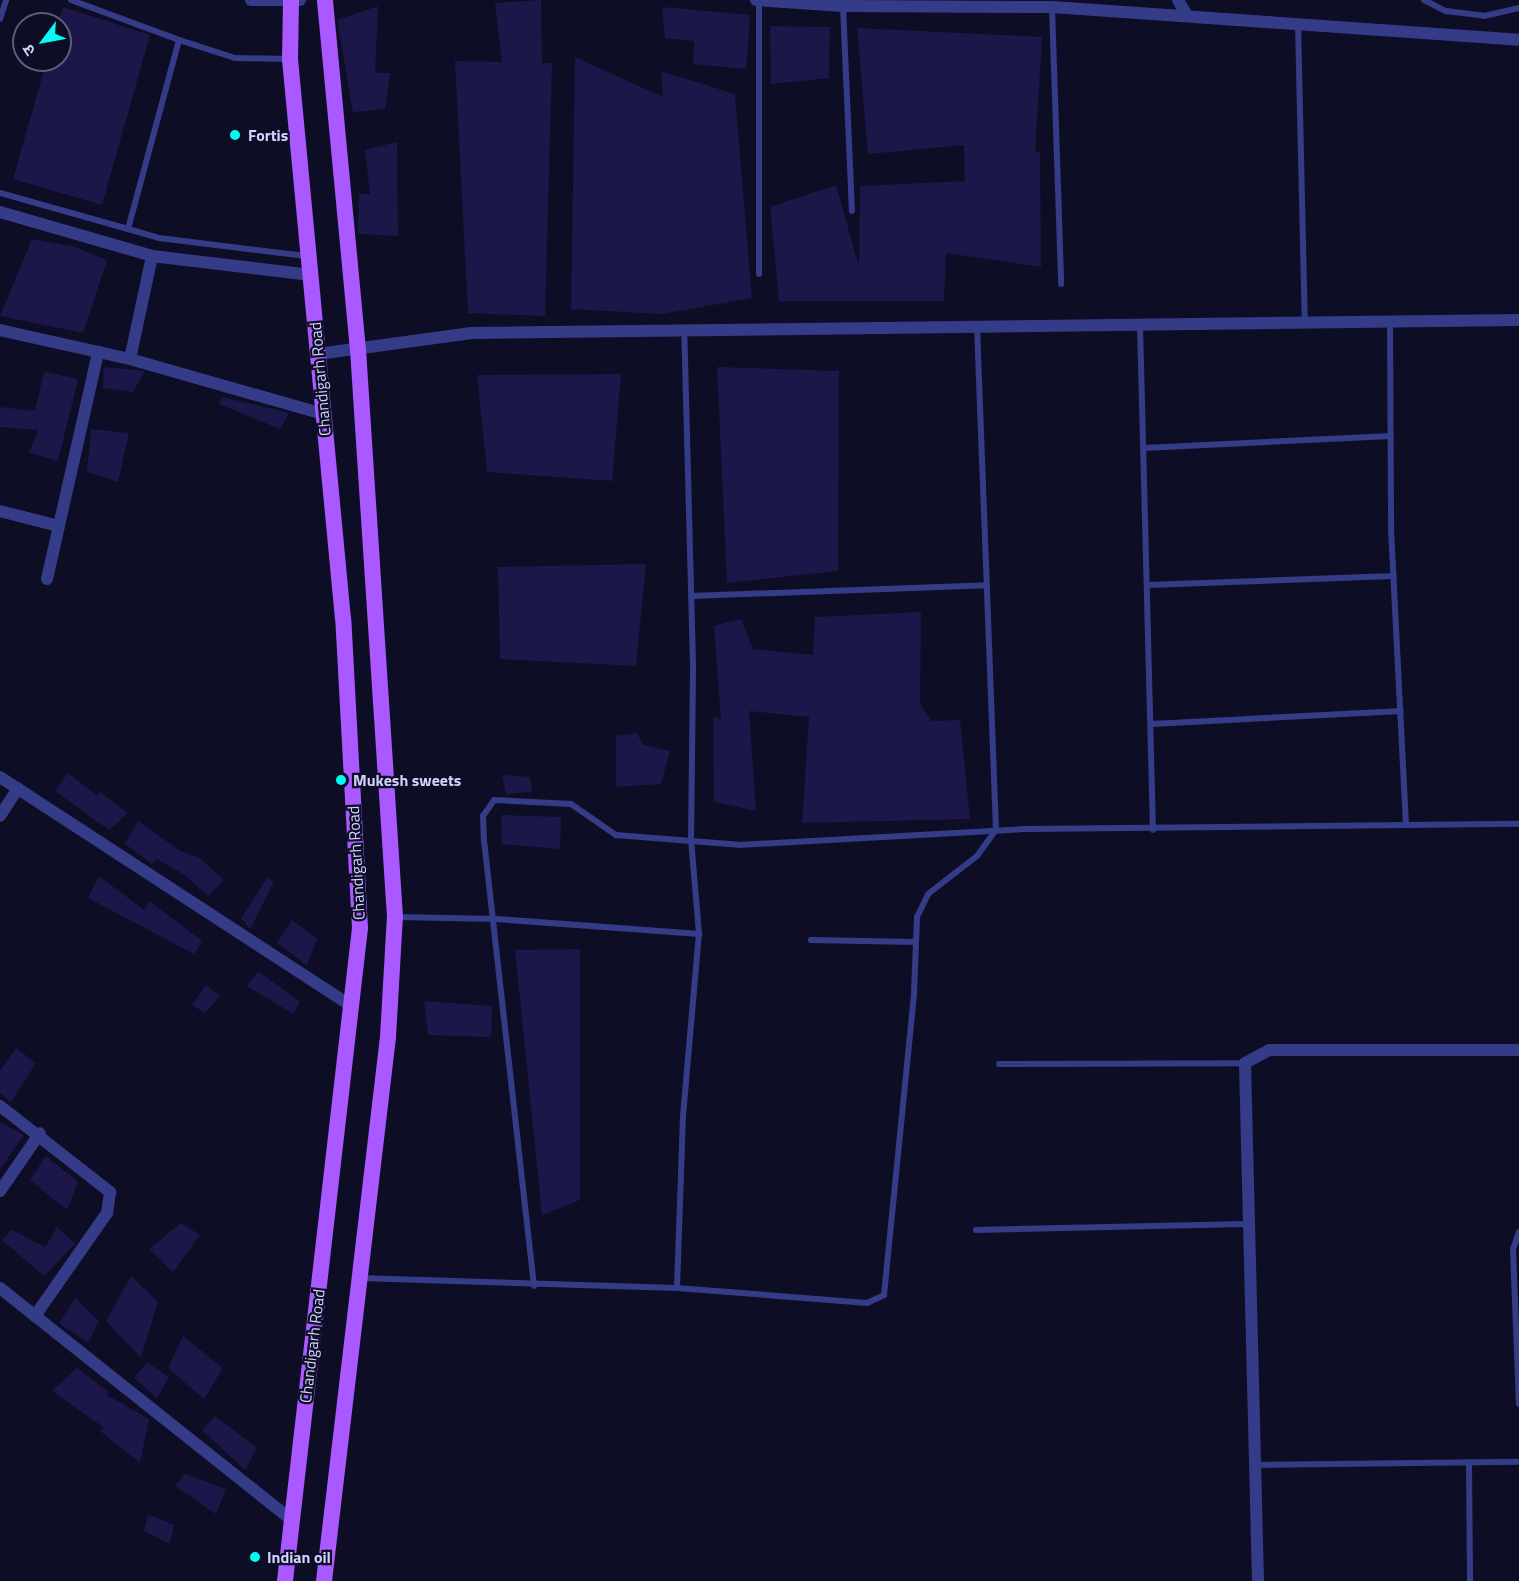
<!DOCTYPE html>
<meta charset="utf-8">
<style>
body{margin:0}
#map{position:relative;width:1519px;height:1581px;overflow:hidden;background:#0e0d26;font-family:"Titillium Web","Noto Sans Devanagari",sans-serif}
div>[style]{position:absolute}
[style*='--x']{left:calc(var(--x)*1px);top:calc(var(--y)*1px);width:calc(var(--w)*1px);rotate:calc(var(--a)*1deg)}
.building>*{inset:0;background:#1b1748}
.service>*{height:6px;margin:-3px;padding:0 3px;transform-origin:3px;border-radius:3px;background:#343c88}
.minor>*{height:12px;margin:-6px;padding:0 6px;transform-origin:6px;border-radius:6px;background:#343c88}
.tertiary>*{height:12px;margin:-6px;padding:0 6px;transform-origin:6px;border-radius:6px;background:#343c88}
.primary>*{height:16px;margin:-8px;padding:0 8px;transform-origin:8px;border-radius:8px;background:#aa58ff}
.dots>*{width:16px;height:16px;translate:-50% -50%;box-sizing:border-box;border:3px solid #0e0d26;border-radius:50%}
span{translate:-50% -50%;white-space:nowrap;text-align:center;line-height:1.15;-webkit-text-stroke:4.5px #0e0d26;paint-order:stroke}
.poi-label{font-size:16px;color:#d1d2ff;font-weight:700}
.left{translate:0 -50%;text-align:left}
.street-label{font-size:16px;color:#d1d2ff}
.north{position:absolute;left:12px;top:12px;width:60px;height:60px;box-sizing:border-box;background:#0e0d26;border:2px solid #5c5c7d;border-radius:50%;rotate:238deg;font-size:16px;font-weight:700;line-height:24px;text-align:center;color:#d1d2ff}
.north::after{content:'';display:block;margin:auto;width:21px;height:27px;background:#00fcf4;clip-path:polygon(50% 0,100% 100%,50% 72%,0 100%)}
</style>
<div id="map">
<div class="building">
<div style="clip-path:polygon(541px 0,542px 63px,552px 63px,545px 316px,468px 313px,455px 61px,502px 62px,495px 3px)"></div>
<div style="clip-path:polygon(378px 6px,375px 73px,390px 73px,385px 109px,353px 112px,337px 20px)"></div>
<div style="clip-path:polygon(63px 7px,150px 35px,102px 205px,13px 179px,47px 60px,60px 60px,58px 24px)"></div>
<div style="clip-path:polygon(662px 7px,750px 15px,746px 69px,693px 64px,694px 41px,665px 38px)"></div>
<div style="clip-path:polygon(770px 26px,830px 27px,829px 78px,771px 84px)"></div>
<div style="clip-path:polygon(857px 28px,1042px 37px,1035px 153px,1040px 152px,1041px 267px,946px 253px,944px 301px,779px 301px,770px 207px,836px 185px,859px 267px,860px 186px,965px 181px,964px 145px,868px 154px)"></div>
<div style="clip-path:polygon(575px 57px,663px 97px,661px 71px,735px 94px,752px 298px,662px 314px,571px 309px)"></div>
<div style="clip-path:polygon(397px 142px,398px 236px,358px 234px,359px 194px,370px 194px,365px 150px)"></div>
<div style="clip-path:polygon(32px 239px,75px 247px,107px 260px,83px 333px,0 316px)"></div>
<div style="clip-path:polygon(104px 367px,144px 371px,144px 372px,133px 392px,103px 388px)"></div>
<div style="clip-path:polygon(717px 367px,839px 371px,838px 571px,727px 583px)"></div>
<div style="clip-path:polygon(44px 372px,78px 379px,58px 461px,29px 453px,38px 430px,0 427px,0 407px,35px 411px)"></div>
<div style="clip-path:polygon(621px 374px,612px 481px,487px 472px,477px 375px)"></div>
<div style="clip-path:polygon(222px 397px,289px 413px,280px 429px,219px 404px)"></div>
<div style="clip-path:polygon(91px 429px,129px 433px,118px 482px,87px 472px)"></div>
<div style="clip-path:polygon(646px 564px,636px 666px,500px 659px,498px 567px)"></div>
<div style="clip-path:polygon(921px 612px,920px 703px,931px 721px,960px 720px,970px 819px,802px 823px,809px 717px,749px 711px,756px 811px,714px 802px,713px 717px,721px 719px,714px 626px,741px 619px,753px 649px,813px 655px,815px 617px)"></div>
<div style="clip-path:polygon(637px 733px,643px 745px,670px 751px,661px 784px,616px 787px,616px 736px)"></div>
<div style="clip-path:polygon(68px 773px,98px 796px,100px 792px,128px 813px,109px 830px,55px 791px)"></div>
<div style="clip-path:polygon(502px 775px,530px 777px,532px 792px,506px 794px)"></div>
<div style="clip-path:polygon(501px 815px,561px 817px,560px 849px,502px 844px)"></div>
<div style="clip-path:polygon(138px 821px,182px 852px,198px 857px,224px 880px,208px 896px,185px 875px,157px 859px,152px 864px,125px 844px)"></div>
<div style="clip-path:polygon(99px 876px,144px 910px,149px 901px,202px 941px,194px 954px,88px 898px)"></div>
<div style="clip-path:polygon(267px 878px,274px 882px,250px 929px,241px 918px)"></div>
<div style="clip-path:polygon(292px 920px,317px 939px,307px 965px,277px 943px)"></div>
<div style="clip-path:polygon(580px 949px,580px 1200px,542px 1215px,515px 950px)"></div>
<div style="clip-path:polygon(258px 971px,300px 1002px,293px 1014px,247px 986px)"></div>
<div style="clip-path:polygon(206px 985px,220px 996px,205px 1013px,192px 1005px)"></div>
<div style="clip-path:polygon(424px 1001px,492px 1006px,491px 1037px,428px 1035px)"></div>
<div style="clip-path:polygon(16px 1048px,36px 1063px,11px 1102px,0 1093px,0 1071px)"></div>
<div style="clip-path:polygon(0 1122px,24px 1135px,0 1169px)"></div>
<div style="clip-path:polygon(46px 1156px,78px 1182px,67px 1210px,30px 1180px)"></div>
<div style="clip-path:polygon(181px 1223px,200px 1235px,173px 1272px,149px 1249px)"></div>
<div style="clip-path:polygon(57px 1227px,75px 1244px,44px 1276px,2px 1240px,12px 1230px,45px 1247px)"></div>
<div style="clip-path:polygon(131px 1276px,158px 1302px,141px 1358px,106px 1321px)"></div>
<div style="clip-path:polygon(75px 1298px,99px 1321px,88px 1343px,59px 1323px)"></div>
<div style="clip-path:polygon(183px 1336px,223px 1368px,204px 1399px,168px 1368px)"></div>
<div style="clip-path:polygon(147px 1362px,169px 1377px,157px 1398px,134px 1378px)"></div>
<div style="clip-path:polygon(77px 1368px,109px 1392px,107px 1395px,149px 1419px,140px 1463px,100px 1431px,103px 1427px,52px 1391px)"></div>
<div style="clip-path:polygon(215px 1416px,257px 1448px,245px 1470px,202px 1430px)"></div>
<div style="clip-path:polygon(185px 1474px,226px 1489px,216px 1514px,175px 1486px)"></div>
<div style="clip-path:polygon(148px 1514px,174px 1525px,170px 1544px,144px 1531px)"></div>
</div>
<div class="service">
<div style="--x:71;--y:0;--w:115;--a:20.3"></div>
<div style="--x:759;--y:0;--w:274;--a:90"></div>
<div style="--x:1424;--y:0;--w:25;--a:27"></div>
<div style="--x:1446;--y:11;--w:38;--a:7"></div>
<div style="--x:1484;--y:16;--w:36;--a:-13"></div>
<div style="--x:843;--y:6;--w:205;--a:87.5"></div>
<div style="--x:1052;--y:7;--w:277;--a:88.1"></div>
<div style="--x:0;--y:19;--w:20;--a:-72"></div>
<div style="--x:1298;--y:23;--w:299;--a:88.7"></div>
<div style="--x:288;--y:59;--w:53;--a:-178.9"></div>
<div style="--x:235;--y:58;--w:59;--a:-162.2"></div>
<div style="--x:179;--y:40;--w:196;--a:105.1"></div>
<div style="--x:128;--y:229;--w:32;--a:16"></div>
<div style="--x:159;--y:238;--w:148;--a:7"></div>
<div style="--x:0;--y:193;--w:133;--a:15.7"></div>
<div style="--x:1390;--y:321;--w:208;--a:89.7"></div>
<div style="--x:1391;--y:529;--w:296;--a:87.1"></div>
<div style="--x:1140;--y:325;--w:505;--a:88.53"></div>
<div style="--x:1144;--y:448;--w:247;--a:-2.8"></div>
<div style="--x:1148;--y:585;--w:246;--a:-2.1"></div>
<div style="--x:692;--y:596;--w:295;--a:-2.1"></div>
<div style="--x:1151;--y:724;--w:250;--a:-3"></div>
<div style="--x:397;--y:917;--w:99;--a:1.2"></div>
<div style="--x:496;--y:919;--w:204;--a:4.2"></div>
<div style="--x:811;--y:940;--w:105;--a:1.1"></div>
<div style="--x:999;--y:1064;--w:246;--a:-0.2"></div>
<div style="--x:976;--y:1230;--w:269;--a:-1.3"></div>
<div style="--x:1519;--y:1232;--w:18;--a:109"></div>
<div style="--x:1513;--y:1249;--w:155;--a:87.8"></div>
<div style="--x:360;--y:1278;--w:317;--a:1.8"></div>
<div style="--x:677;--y:1288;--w:191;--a:4.5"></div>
<div style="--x:867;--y:1303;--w:19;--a:-25"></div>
<div style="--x:884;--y:1295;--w:303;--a:-84.3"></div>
<div style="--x:914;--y:993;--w:76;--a:-87.7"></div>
<div style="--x:917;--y:917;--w:25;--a:-64"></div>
<div style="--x:928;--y:894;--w:62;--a:-37.8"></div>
<div style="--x:977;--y:856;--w:32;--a:-54"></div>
<div style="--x:996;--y:830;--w:503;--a:-92.16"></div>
<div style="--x:534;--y:1286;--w:446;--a:-96.4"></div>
<div style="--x:484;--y:843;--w:27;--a:-92"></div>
<div style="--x:483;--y:816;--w:19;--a:-55"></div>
<div style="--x:494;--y:800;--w:77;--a:3"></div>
<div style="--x:571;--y:804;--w:55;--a:34.6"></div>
<div style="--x:616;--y:835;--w:123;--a:4.6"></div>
<div style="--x:739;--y:845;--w:289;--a:-3.2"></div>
<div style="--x:1028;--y:829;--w:491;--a:-0.6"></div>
<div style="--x:677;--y:1288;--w:172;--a:-88"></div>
<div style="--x:683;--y:1116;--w:183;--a:-85"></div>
<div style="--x:699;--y:934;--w:96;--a:-94.8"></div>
<div style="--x:691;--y:838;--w:173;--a:-89.3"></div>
<div style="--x:693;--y:665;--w:334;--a:-91.5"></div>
<div style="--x:1469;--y:1463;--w:118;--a:89.5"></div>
<div style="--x:1255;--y:1465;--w:264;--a:-0.7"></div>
</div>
<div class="minor">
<div style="--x:251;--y:0;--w:49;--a:0"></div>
<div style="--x:756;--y:0;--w:87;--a:3.9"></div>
<div style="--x:843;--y:6;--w:209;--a:0.3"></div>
<div style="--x:1052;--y:7;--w:468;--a:4"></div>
<div style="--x:1178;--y:0;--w:16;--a:60"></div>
<div style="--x:0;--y:212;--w:158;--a:16.1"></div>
<div style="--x:152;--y:256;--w:160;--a:6.8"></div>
<div style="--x:0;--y:330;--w:133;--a:12.6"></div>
<div style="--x:130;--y:359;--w:201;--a:15.9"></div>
<div style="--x:130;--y:359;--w:105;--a:-77.9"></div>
<div style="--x:0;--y:511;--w:61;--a:14.3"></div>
<div style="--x:47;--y:579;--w:233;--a:-77.3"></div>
<div style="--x:0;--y:777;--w:419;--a:33.1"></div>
<div style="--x:0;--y:816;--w:33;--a:-57"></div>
<div style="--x:0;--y:1106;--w:140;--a:38"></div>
<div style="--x:110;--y:1192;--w:21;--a:98"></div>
<div style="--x:107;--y:1213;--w:126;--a:125"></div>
<div style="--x:0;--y:1191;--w:70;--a:-55.4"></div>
<div style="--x:0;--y:1288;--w:373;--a:38.5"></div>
<div style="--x:1258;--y:1581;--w:518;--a:-91.44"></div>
<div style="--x:1245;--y:1063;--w:27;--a:-28"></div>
<div style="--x:1269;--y:1050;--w:250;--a:0"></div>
</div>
<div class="tertiary">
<div style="--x:318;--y:354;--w:155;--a:-7.8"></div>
<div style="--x:472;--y:333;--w:1047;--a:-0.71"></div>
</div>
<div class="primary">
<div style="--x:285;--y:1581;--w:657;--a:-83.45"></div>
<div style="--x:360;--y:928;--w:309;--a:-93.1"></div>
<div style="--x:343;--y:619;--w:563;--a:-95.41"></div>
<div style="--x:290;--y:59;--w:59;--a:-89"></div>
<div style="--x:324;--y:1581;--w:548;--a:-83.29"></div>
<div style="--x:388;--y:1037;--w:120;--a:-86.7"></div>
<div style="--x:395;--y:917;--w:568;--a:-93.73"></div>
<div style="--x:358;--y:350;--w:352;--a:-95.4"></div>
</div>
<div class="dots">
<div style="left:235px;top:135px;background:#00fcf4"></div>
<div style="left:341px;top:780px;background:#00fcf4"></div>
<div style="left:255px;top:1557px;background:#00fcf4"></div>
</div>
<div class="poi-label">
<span class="left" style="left:248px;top:135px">Fortis</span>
<span class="left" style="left:353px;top:780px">Mukesh sweets</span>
<span class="left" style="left:267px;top:1557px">Indian oil</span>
</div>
<div class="street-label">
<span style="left:320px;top:379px;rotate:-95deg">Chandigarh Road</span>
<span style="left:356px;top:863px;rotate:-93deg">Chandigarh Road</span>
<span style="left:312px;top:1346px;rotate:-83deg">Chandigarh Road</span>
</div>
<div class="north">उ</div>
</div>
